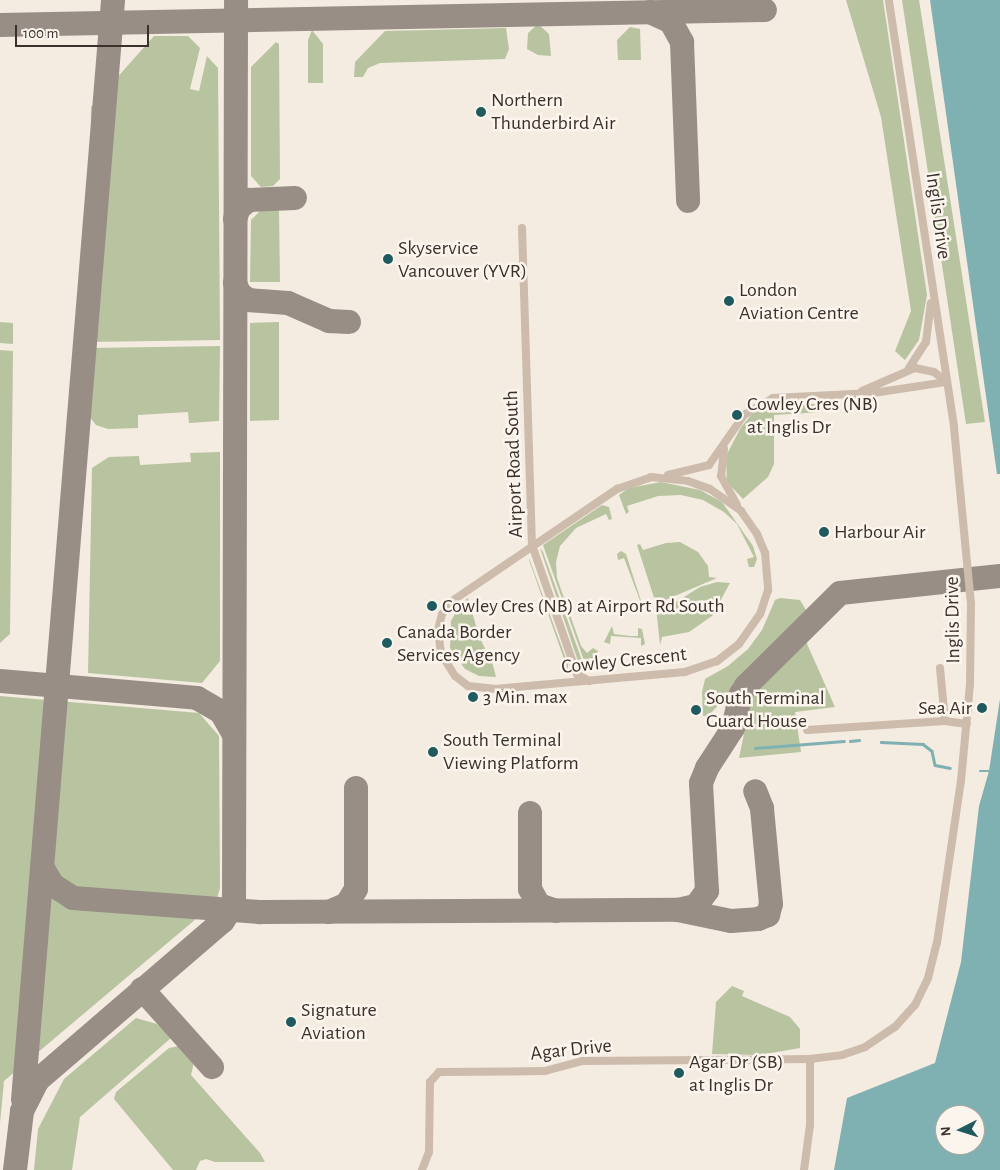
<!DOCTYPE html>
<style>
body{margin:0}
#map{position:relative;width:1000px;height:1170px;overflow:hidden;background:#f4ebe1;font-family:"Alegreya Sans",sans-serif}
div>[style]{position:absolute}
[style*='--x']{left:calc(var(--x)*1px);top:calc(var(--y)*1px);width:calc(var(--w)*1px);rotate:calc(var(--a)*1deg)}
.green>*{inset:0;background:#b8c4a0}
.water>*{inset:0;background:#7fb0b2}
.stream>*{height:2.5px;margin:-1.25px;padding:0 1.25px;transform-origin:1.25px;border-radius:1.25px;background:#7fb0b2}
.taxiway>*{height:24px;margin:-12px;padding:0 12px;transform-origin:12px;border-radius:12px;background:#988e86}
.minor>*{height:8px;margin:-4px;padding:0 4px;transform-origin:4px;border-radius:4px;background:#cdbbac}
.dots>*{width:14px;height:14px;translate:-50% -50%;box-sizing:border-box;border:2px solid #fbf5ee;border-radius:50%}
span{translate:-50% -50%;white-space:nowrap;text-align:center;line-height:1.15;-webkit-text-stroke:5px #fbf5ee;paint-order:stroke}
.poi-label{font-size:20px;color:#3b302b}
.left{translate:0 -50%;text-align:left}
.right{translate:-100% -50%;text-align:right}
.street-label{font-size:20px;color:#3b302b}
.north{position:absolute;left:935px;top:1105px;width:50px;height:50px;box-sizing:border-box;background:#fbf5ee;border:1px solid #aea6a0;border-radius:50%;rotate:265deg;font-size:14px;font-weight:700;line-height:20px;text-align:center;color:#3b302b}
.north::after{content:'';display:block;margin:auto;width:18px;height:22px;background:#1f5a5e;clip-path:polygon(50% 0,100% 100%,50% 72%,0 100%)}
.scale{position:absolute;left:15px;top:25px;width:134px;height:22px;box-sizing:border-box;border:2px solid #3b302b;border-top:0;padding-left:6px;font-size:15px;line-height:18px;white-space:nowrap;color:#3b302b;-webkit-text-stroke:4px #fbf5ee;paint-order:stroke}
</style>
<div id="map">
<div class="green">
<div style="clip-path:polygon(846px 0,883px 0,927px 295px,919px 340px,905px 360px,895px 351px,911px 311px,881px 117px)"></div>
<div style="clip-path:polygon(902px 0,919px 0,985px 422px,966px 424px)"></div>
<div style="clip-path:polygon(538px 24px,549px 34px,551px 56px,538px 55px,527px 49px,528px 33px)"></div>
<div style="clip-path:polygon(630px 27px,640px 29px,641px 60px,618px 60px,617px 40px)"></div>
<div style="clip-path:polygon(506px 28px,509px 49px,505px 59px,380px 63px,368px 68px,363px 77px,354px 77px,355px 62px,385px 31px)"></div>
<div style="clip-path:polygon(312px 30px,323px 44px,323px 83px,308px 83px,308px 40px)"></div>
<div style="clip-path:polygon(154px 36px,188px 36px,200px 48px,190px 89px,199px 91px,207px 56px,218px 68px,220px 340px,89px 342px,91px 107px)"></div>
<div style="clip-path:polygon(276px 42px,279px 44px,280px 179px,273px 186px,261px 187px,251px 176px,251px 67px)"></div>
<div style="clip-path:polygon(279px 210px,280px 282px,250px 282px,251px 220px,260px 211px)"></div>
<div style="clip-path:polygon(0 322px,13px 323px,13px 344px,0 343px)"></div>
<div style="clip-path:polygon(279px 322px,279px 420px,250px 421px,250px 323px)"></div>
<div style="clip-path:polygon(220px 346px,219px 421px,189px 423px,188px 412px,138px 415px,138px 428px,108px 429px,96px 425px,89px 416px,89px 348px)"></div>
<div style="clip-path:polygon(0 350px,13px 351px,10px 634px,0 643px)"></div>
<div style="clip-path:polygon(771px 404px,821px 404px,822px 412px,774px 415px,774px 464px,768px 477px,743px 499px,727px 482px,726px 456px,741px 427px,754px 412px)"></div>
<div style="clip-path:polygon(220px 452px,220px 661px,202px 683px,88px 673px,92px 468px,109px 457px,139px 456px,140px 465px,191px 462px,190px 453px)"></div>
<div style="clip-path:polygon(661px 482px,700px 490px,722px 502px,753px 546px,757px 559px,754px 567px,749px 567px,747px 559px,754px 557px,737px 524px,724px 512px,703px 500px,681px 495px,658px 496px,627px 506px,629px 512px,626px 514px,619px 495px,629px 488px)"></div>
<div style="clip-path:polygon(602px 505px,609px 507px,612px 519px,609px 520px,606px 514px,576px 528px,560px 546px,556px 562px,557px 578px,581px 646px,587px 653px,593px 648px,598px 651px,596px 668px,587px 669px,543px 545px)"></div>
<div style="clip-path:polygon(680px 542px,698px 552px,708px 566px,709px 577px,717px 578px,656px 604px,637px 545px,640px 544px,643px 550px,666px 543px)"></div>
<div style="clip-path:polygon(540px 548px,543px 552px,585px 669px,579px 664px)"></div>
<div style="clip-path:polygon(621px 551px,626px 554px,643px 607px,635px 609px,634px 606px,641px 603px,624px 558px,618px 560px,617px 554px)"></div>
<div style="clip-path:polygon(529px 558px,568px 664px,568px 670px,529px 560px)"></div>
<div style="clip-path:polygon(717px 582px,730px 583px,712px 616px,689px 632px,662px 637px,660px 645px,656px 607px,676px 602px,700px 587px)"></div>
<div style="clip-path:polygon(468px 598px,479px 636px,488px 655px,490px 654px,496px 677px,479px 676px,465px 669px,450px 648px,451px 621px,461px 603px)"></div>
<div style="clip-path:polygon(780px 598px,800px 600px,806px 610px,803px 617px,708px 716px,703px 716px,702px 692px,705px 679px,728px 666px,748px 649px,762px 630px,775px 600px)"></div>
<div style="clip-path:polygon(612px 626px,614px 634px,630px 636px,638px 636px,638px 628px,642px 629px,645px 644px,641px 646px,641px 638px,611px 636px,610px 644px,604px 642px)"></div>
<div style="clip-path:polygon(804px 637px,835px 707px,795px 712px,801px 752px,739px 758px,745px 729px,745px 692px)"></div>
<div style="clip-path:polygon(0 696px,199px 713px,219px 736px,220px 888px,216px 902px,4px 1081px,0 1123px)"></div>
<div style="clip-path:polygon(732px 986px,744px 991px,742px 996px,790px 1017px,800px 1029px,800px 1048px,759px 1055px,712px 1054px,716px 1002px)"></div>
<div style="clip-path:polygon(136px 1018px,157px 1024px,171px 1038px,80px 1117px,72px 1170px,34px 1170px,38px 1129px,64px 1079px)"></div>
<div style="clip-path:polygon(179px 1046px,194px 1062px,191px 1075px,260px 1153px,265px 1162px,215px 1162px,206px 1159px,200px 1161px,196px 1170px,173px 1170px,114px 1099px,116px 1092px,169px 1048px)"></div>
</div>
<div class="water">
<div style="clip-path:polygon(930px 0,1000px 0,1000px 474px,997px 474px)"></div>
<div style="clip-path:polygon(evenodd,1000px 699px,1000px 1170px,834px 1170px,847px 1098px,935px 1063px,961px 962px,979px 806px,989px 771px,1000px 699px,945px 1115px,975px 1115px,975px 1145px,945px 1145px,945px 1115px)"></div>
</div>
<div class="stream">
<div style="--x:850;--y:741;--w:9;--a:-6"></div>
<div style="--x:881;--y:742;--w:42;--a:2.7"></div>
<div style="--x:923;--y:744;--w:11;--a:38"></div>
<div style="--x:932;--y:751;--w:14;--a:78"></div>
<div style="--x:935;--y:765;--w:15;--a:11"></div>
<div style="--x:755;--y:748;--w:89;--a:-4.5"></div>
<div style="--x:980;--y:771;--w:9;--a:0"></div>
</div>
<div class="taxiway">
<div style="--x:650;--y:12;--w:23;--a:25"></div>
<div style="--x:671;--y:22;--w:23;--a:61"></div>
<div style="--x:682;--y:42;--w:159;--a:87.8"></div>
<div style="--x:0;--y:25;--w:765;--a:-1.12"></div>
<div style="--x:235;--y:219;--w:12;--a:-70"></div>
<div style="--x:239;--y:208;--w:13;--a:-39"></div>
<div style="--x:249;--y:200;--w:46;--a:-2.5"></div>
<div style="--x:235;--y:283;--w:11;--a:68"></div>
<div style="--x:239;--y:293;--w:11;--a:38"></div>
<div style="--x:248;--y:300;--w:40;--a:4.3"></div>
<div style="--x:288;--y:303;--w:45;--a:23.7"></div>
<div style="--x:329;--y:321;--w:20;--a:3"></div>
<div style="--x:0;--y:681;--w:198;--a:4.9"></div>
<div style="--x:197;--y:698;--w:28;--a:30"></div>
<div style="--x:221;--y:712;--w:24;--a:60"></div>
<div style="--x:530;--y:813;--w:76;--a:90"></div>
<div style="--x:530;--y:889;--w:18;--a:61"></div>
<div style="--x:539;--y:905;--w:18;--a:19"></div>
<div style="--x:42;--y:867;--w:21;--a:59"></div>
<div style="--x:53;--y:885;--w:24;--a:33"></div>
<div style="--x:73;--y:898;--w:189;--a:4.3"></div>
<div style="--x:261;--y:912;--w:417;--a:-0.3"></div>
<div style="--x:678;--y:910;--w:54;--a:11.7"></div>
<div style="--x:731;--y:921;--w:27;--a:-4"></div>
<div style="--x:758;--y:919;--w:11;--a:-22"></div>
<div style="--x:768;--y:915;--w:11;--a:-75"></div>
<div style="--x:771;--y:904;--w:96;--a:-95.4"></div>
<div style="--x:762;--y:808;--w:18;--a:-112"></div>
<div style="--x:678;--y:910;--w:18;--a:-13"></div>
<div style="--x:696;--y:906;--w:19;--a:-54"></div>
<div style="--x:707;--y:891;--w:108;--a:-93.2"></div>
<div style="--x:701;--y:783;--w:16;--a:-68"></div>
<div style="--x:707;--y:768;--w:48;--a:-57"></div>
<div style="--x:733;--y:728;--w:35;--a:-77"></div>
<div style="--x:741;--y:694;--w:9;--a:-58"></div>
<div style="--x:746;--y:686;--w:132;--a:-44.7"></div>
<div style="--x:840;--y:593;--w:161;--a:-6.1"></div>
<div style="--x:329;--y:912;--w:20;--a:-24"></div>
<div style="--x:347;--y:904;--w:17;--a:-59"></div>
<div style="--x:356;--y:889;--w:101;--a:-90"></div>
<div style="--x:142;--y:989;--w:105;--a:48.1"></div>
<div style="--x:23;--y:1100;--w:1104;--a:-85.32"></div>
<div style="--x:15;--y:1170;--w:59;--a:-83.2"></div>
<div style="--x:22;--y:1111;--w:35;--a:-63"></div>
<div style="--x:38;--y:1080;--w:244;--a:-40.7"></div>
<div style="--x:223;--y:921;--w:20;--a:-57"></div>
<div style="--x:234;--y:904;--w:904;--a:-89.87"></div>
</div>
<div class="minor">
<div style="--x:522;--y:228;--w:317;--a:88.2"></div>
<div style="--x:532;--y:545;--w:137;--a:70.8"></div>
<div style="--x:577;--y:674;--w:14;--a:30"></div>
<div style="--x:909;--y:368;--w:31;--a:-57"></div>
<div style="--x:926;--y:342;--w:39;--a:-83"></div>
<div style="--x:862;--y:391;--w:58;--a:-23.5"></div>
<div style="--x:915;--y:368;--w:19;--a:12"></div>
<div style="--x:934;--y:372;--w:16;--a:38"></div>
<div style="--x:724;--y:449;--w:27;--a:96"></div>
<div style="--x:721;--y:476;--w:33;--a:61"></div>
<div style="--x:668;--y:475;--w:42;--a:-13.7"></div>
<div style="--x:709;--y:465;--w:61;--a:-55"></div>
<div style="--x:744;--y:415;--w:34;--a:-30"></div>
<div style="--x:773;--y:398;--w:100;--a:-2.9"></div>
<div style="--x:873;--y:393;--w:75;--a:-8.5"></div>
<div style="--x:651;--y:477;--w:37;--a:6"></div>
<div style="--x:688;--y:481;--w:23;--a:20"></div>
<div style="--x:710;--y:489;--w:38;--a:35"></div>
<div style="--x:741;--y:511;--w:28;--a:55"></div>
<div style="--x:757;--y:534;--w:21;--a:67"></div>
<div style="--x:765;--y:553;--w:37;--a:85"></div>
<div style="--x:768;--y:590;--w:25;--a:108"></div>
<div style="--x:760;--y:614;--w:37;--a:125"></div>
<div style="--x:739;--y:644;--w:28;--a:142"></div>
<div style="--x:717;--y:661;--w:34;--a:161"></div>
<div style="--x:685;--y:672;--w:190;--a:174.9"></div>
<div style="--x:496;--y:689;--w:28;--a:-174"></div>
<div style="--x:468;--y:686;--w:16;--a:-142"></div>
<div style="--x:455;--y:676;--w:26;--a:-122"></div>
<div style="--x:441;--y:654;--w:24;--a:-97"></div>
<div style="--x:438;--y:630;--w:16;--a:-76"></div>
<div style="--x:442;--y:614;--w:20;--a:-49"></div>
<div style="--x:455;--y:599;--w:196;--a:-34.2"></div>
<div style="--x:617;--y:489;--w:36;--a:-19"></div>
<div style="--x:940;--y:668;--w:53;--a:84.6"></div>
<div style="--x:807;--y:730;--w:138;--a:-3.7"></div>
<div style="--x:945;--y:721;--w:22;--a:8"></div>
<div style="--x:422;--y:1170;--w:19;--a:-69"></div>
<div style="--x:429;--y:1152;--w:70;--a:-89.2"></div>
<div style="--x:430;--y:1082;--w:13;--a:-48"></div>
<div style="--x:439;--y:1072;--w:106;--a:-0.5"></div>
<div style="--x:545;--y:1071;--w:39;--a:-15"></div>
<div style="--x:583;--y:1061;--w:227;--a:-0.5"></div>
<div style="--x:810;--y:1059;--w:32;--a:-7"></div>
<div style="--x:842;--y:1055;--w:24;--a:-19"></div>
<div style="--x:865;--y:1047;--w:36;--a:-34"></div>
<div style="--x:895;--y:1027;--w:30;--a:-48"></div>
<div style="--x:915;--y:1005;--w:30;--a:-64"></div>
<div style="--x:928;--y:978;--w:36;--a:-76"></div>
<div style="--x:937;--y:943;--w:164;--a:-81.6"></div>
<div style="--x:961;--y:781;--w:97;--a:-84.7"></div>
<div style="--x:970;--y:684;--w:80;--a:-89.3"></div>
<div style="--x:971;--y:604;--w:179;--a:-95.5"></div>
<div style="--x:954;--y:426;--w:431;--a:-98.7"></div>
<div style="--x:804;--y:1170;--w:45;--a:-82.4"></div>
<div style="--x:810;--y:1125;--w:66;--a:-90"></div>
</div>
<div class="dots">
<div style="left:481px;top:112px;background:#1f5a5e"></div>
<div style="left:388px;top:259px;background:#1f5a5e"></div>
<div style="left:729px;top:301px;background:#1f5a5e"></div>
<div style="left:737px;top:415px;background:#1f5a5e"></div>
<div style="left:824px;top:532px;background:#1f5a5e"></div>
<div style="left:432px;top:606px;background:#1f5a5e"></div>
<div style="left:387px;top:643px;background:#1f5a5e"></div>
<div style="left:473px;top:697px;background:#1f5a5e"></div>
<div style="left:982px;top:708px;background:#1f5a5e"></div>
<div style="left:696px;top:710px;background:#1f5a5e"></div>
<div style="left:433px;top:752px;background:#1f5a5e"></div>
<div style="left:291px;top:1022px;background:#1f5a5e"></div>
<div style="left:679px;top:1073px;background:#1f5a5e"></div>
</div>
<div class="poi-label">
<span class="left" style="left:491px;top:112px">Northern<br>Thunderbird Air</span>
<span class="left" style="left:398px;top:260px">Skyservice<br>Vancouver (YVR)</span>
<span class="left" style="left:739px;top:302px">London<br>Aviation Centre</span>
<span class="left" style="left:747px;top:416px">Cowley Cres (NB)<br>at Inglis Dr</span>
<span class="left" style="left:834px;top:532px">Harbour Air</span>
<span class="left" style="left:442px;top:606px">Cowley Cres (NB) at Airport Rd South</span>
<span class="left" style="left:397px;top:644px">Canada Border<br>Services Agency</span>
<span class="left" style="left:483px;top:697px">3 Min. max</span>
<span class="left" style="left:706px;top:710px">South Terminal<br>Guard House</span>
<span class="right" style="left:972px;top:708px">Sea Air</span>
<span class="left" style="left:443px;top:752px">South Terminal<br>Viewing Platform</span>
<span class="left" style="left:301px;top:1022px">Signature<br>Aviation</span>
<span class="left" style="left:689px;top:1074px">Agar Dr (SB)<br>at Inglis Dr</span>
</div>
<div class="street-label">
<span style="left:938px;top:216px;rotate:82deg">Inglis Drive</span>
<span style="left:514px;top:464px;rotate:-92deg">Airport Road South</span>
<span style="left:953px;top:620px;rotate:-91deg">Inglis Drive</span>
<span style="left:624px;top:661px;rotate:-6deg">Cowley Crescent</span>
<span style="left:571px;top:1050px;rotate:-6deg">Agar Drive</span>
</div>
<div class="north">N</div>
<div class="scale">100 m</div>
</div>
